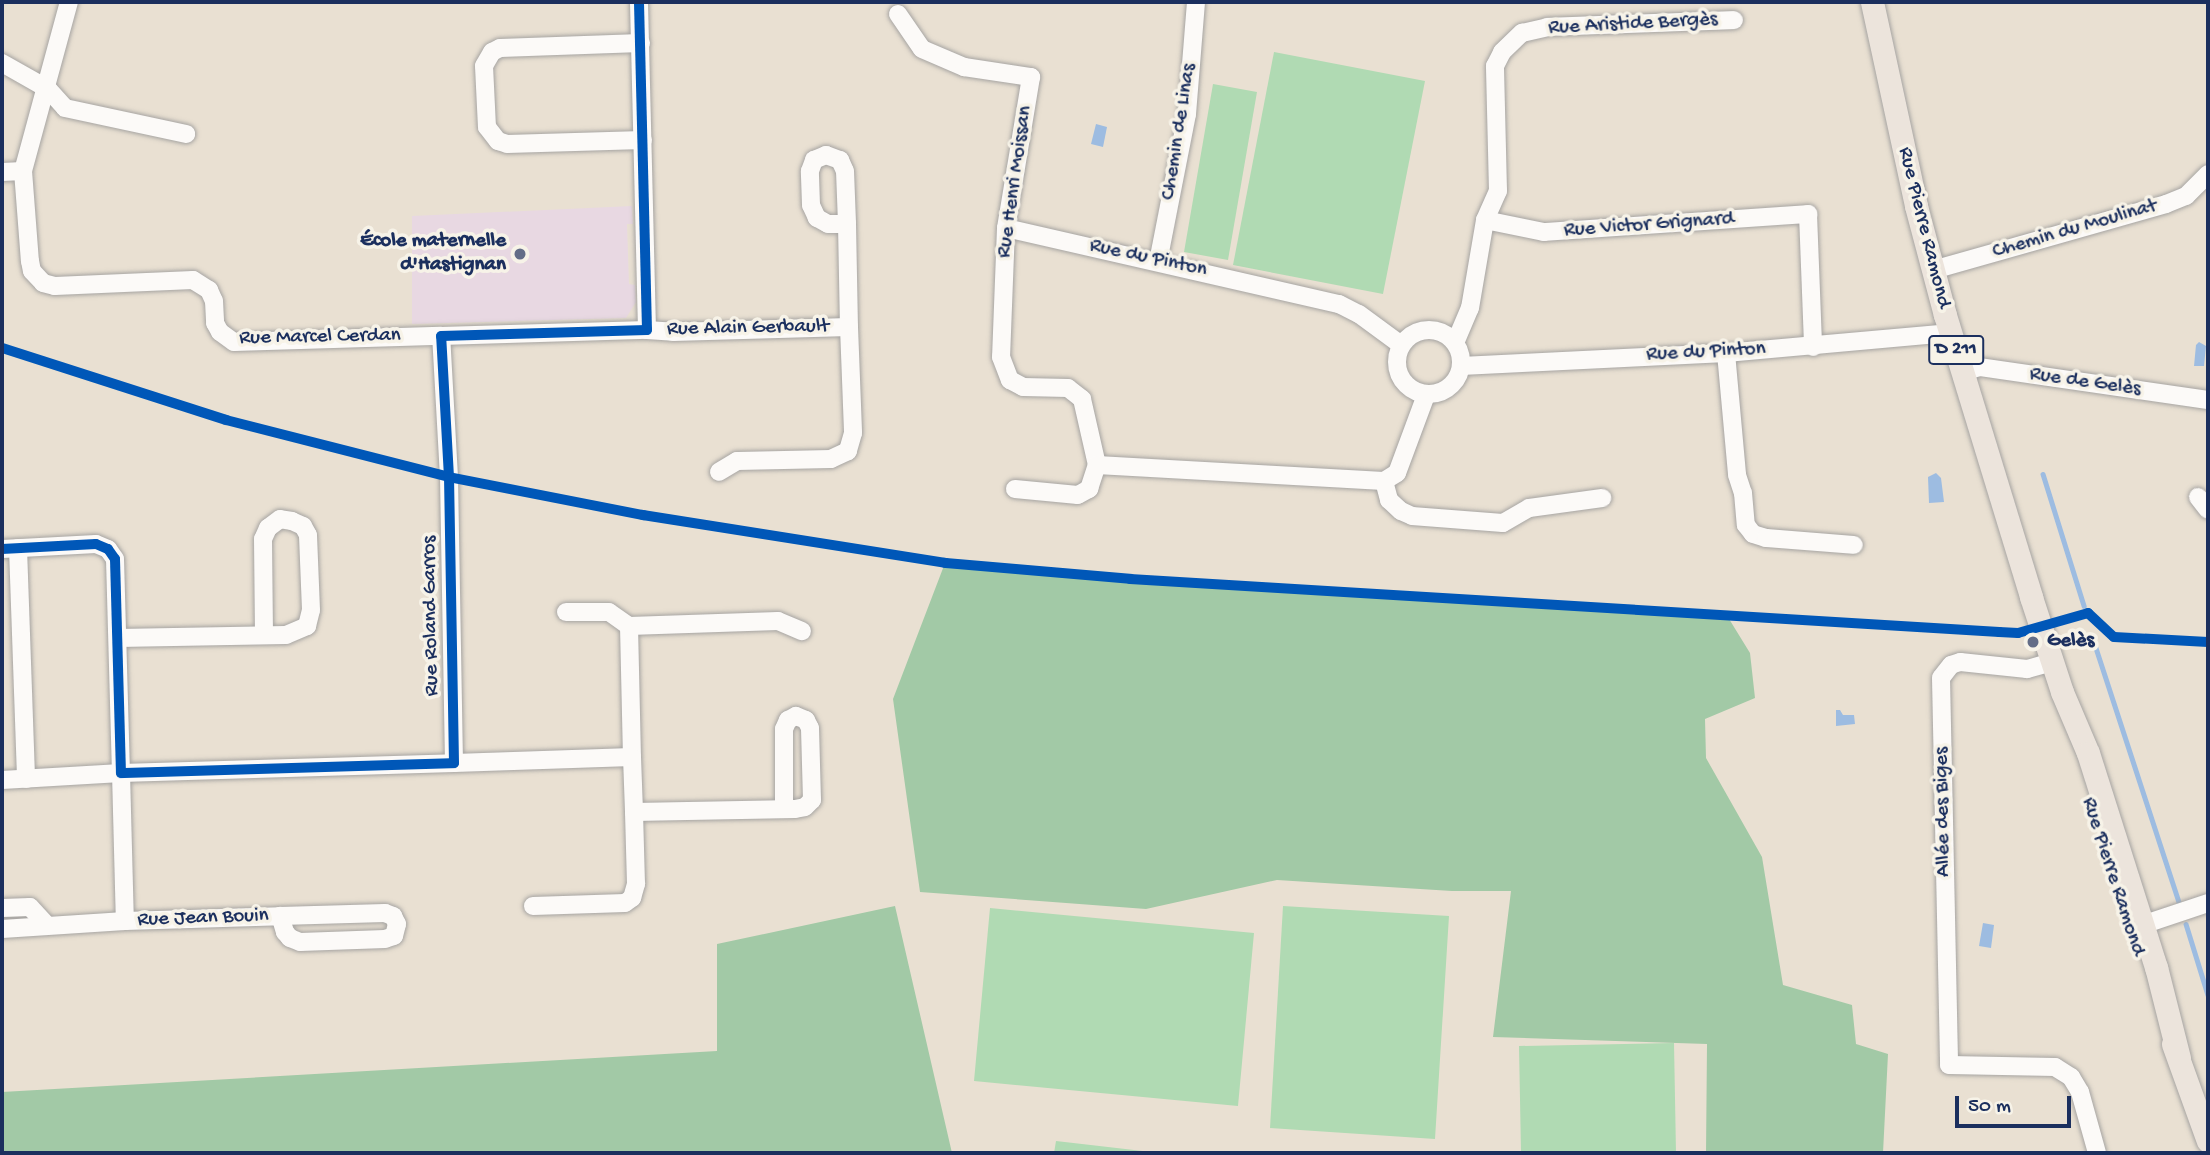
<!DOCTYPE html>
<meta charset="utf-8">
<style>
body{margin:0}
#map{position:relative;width:2210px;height:1155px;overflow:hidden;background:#e9e0d2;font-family:"Gochi Hand",sans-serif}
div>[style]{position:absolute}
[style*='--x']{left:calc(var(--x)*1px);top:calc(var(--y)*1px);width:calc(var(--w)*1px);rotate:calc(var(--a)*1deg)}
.built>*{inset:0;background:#e8d8e2}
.green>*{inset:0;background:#b0dab3}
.forest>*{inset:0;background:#a2c9a6}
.water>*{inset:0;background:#9dbce1}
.stream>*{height:4.5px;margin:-2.25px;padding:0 2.25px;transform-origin:2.25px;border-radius:2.25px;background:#9dbce1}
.roads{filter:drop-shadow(0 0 2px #a6a4a2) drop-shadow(0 0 2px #a6a4a2)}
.minor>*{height:18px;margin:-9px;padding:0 9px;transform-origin:9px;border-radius:9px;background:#fcfaf8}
.minor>.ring{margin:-9px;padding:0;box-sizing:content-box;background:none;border:18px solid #fcfaf8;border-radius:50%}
.major>*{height:23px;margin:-11.5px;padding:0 11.5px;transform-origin:11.5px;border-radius:11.5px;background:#ece4dc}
.cycleway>*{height:10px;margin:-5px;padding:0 5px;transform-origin:5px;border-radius:5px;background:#0057b8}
.dots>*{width:19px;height:19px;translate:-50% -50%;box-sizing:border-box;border:4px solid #f7f3e8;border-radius:50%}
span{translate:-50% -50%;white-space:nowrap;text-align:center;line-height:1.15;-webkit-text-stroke:7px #f7f3e8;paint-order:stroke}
.shield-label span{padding:2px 5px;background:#f7f3e8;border:2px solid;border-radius:5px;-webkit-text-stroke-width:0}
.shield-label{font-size:19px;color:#1b2f5e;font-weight:700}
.street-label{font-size:21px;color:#1b2f5e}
.poi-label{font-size:21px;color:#1b2f5e;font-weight:700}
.right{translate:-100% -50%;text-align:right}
.left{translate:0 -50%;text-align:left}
.frame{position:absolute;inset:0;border:4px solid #1b2f5e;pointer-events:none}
.scale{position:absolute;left:1955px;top:1096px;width:116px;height:32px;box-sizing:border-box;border:4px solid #1b2f5e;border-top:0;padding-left:9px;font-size:21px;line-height:24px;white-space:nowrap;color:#1b2f5e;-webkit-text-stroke:5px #f7f3e8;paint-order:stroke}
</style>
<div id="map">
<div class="built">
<div style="clip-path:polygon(632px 206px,633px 224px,627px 224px,629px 284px,635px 285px,636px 302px,626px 318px,412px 324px,412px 216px)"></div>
</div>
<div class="green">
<div style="clip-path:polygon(1274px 52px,1425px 81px,1383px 294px,1233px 265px)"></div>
<div style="clip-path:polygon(1213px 84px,1257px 92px,1228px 260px,1184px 252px)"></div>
<div style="clip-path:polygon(1283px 906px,1449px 916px,1435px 1139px,1270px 1128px)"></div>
<div style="clip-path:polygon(990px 908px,1254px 933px,1238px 1106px,974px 1081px)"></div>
<div style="clip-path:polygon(1674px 1043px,1676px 1153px,1521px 1153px,1519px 1046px)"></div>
<div style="clip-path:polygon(1056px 1141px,1160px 1153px,1054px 1153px)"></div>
</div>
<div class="forest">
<div style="clip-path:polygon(945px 563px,1726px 614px,1750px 653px,1755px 698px,1705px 719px,1706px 758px,1762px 857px,1783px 985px,1852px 1005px,1856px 1044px,1888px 1054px,1883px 1153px,1706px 1153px,1707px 1044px,1493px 1037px,1511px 891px,1452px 891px,1277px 880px,1146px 909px,920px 892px,893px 699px)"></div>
<div style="clip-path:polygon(895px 906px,952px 1153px,2px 1153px,2px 1092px,717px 1051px,717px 944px)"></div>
</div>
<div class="water">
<div style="clip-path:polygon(1096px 124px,1107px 127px,1103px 147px,1091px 144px)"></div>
<div style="clip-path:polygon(2199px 342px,2206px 346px,2204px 366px,2194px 366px,2196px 345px)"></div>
<div style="clip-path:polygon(1936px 473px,1941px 478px,1944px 502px,1929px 503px,1928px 477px)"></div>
<div style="clip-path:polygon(1836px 710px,1840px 710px,1843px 715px,1854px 715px,1855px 724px,1836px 726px)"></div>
<div style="clip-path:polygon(1983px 923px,1994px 925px,1991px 948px,1979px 946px)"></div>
</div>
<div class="stream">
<div style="--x:2043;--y:474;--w:138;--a:72.7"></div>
<div style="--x:2096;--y:648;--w:270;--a:71.9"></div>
<div style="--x:2186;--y:924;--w:74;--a:72.8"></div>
</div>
<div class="roads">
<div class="minor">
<div style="--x:898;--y:14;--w:42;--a:55.6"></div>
<div style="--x:922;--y:49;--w:46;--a:23.2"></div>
<div style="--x:964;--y:67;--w:68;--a:8.5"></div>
<div style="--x:1031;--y:77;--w:153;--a:99.4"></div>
<div style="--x:1006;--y:228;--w:129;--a:92.2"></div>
<div style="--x:1001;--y:357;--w:25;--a:69"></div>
<div style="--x:1010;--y:380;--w:15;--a:28"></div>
<div style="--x:1023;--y:387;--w:45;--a:1.3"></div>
<div style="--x:1068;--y:388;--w:18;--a:38"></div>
<div style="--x:1082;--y:399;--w:68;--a:77.2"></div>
<div style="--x:1097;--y:465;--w:287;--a:3.2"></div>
<div style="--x:641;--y:43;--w:141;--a:178"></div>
<div style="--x:500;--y:48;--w:9;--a:153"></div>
<div style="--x:492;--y:52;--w:16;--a:120"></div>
<div style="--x:484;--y:66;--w:61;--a:87.2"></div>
<div style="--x:487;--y:127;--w:18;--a:52"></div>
<div style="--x:498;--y:141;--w:9;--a:18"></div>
<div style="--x:507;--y:144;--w:136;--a:-1.7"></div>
<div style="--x:2;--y:63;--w:53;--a:29.5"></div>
<div style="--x:48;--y:89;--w:25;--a:48"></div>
<div style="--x:65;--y:108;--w:124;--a:12.1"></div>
<div style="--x:23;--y:171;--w:175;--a:-74.8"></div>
<div style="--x:2;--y:172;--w:21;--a:-3"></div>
<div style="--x:23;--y:171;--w:90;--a:85.6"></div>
<div style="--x:30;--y:261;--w:10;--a:79"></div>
<div style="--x:32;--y:271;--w:16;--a:47"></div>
<div style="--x:43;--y:283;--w:12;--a:14"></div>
<div style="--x:55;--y:286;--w:138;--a:-2.5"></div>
<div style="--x:193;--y:280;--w:19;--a:32"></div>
<div style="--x:209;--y:290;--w:12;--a:66"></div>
<div style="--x:214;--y:301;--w:22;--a:87"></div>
<div style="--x:215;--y:323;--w:10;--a:61"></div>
<div style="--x:220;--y:332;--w:17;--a:36"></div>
<div style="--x:234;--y:342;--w:207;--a:-1.7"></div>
<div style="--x:1485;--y:220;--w:32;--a:-66"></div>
<div style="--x:1498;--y:191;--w:125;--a:-91.4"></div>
<div style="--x:1495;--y:66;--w:16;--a:-63"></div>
<div style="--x:1502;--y:52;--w:28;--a:-44"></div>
<div style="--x:1522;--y:33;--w:26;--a:-13"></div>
<div style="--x:1547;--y:27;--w:187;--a:-2.1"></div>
<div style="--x:847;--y:224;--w:19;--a:180"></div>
<div style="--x:828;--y:224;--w:13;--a:-151"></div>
<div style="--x:817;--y:218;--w:14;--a:-115"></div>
<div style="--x:811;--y:205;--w:34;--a:-92"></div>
<div style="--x:810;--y:171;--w:12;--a:-70"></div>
<div style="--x:814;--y:160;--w:13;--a:-23"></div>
<div style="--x:826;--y:155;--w:15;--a:20"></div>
<div style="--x:840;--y:160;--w:12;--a:66"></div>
<div style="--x:845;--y:171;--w:53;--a:87.8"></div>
<div style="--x:847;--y:224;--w:103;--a:88.9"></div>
<div style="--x:1006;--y:228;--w:342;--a:12.9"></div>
<div style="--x:1339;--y:304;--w:22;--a:27"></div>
<div style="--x:1359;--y:314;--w:52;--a:36.4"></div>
<div style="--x:1158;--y:262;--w:151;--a:-78.9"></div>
<div style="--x:1187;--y:114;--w:112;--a:-85.4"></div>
<div style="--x:1933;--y:270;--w:242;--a:-15.8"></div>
<div style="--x:2166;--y:204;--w:22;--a:-22"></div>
<div style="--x:2186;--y:196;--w:31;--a:-45"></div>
<div class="ring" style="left:1397px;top:330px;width:46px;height:46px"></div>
<div style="--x:647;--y:330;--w:26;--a:4"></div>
<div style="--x:673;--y:332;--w:176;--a:-1.6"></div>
<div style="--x:849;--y:327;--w:106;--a:87.8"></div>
<div style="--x:853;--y:433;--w:19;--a:106"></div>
<div style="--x:848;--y:451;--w:19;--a:155"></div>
<div style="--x:831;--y:459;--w:94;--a:178.8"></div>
<div style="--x:737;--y:461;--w:21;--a:149"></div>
<div style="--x:1455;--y:343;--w:38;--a:-67"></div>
<div style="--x:1470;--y:308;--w:89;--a:-80.3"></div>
<div style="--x:1485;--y:220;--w:60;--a:11.5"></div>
<div style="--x:1544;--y:232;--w:265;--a:-3.9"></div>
<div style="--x:1808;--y:214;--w:133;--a:87.8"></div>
<div style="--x:1726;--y:353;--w:122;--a:84.8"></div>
<div style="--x:1737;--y:475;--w:19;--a:72"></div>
<div style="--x:1743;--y:493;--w:32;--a:85"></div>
<div style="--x:1746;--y:525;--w:11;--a:52"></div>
<div style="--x:1753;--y:534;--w:14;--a:17"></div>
<div style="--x:1766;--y:538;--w:88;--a:4.5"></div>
<div style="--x:1461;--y:366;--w:265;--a:-2.8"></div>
<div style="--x:1726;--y:353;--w:226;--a:-5.1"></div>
<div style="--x:1962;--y:372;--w:18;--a:-16"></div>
<div style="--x:1979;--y:367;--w:231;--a:8.2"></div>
<div style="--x:1426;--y:395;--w:83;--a:110.4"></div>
<div style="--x:1397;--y:473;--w:15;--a:148"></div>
<div style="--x:1384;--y:481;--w:20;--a:75"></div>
<div style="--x:1389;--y:500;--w:16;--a:43"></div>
<div style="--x:1401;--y:511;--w:12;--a:24"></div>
<div style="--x:1412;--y:516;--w:91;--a:4.4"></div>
<div style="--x:1503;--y:523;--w:30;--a:-30"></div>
<div style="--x:1529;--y:508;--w:74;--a:-7.8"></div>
<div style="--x:1015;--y:489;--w:63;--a:5.4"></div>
<div style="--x:1078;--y:495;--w:13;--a:-29"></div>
<div style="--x:1089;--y:489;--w:25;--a:-72"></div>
<div style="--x:2198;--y:497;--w:16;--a:52"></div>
<div style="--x:18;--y:548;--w:231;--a:88"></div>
<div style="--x:2;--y:549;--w:94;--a:-3"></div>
<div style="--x:96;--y:544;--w:13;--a:23"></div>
<div style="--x:108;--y:549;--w:12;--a:55"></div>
<div style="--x:115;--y:559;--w:214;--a:88.4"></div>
<div style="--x:121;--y:773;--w:333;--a:-1.7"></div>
<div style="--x:454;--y:763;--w:286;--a:-91"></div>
<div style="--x:449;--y:477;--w:141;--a:-93.2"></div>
<div style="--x:441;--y:336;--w:206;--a:-1.7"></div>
<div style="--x:647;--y:330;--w:328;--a:-91.4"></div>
<div style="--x:566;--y:612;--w:43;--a:0"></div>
<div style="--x:609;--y:612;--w:24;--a:35"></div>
<div style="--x:629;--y:626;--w:131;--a:88.7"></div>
<div style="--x:629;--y:626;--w:149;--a:-1.9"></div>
<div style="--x:778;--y:621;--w:26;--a:23"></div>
<div style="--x:118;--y:638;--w:168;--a:-1"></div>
<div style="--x:286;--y:635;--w:23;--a:-23"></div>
<div style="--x:307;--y:626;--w:16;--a:-76"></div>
<div style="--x:311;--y:610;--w:75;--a:-92.3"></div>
<div style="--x:308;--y:535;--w:10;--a:-119"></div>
<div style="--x:303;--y:526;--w:12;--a:-156"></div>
<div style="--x:292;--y:521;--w:12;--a:-171"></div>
<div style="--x:280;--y:519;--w:15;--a:143"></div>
<div style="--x:268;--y:528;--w:12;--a:114"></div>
<div style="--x:263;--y:539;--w:96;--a:89.4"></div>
<div style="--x:2052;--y:662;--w:26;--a:164"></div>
<div style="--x:2027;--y:669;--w:67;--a:-174"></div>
<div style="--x:1960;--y:662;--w:9;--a:162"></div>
<div style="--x:1951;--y:665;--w:16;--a:128"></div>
<div style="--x:1941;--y:678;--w:387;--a:88.8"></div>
<div style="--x:1949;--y:1065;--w:106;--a:1.1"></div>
<div style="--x:2055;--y:1067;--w:19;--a:32"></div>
<div style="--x:2071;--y:1077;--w:17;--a:59"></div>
<div style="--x:2080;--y:1092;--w:63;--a:74.4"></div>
<div style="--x:454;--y:763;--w:178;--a:-1.9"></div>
<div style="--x:632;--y:757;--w:55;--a:87.9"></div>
<div style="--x:634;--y:812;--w:161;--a:-1.1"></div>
<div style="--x:795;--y:809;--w:10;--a:-11"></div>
<div style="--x:805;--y:807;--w:10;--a:-45"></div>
<div style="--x:812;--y:800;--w:72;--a:-91.6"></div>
<div style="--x:810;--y:728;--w:9;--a:-117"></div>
<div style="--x:806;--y:720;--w:11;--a:-158"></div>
<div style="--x:796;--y:716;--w:9;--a:153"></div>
<div style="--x:788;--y:720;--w:10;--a:114"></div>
<div style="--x:784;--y:729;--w:79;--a:90"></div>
<div style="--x:2;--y:780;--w:119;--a:-3.4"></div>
<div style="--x:121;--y:773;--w:148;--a:88.5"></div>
<div style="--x:125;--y:921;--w:155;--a:-1.8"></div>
<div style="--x:533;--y:906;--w:92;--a:-1.9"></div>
<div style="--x:625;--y:903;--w:9;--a:-36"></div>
<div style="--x:632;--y:898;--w:15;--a:-74"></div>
<div style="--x:636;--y:884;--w:72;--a:-91.6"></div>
<div style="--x:2;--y:908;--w:28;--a:-2"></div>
<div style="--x:30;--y:907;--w:23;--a:47"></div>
<div style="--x:385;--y:913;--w:9;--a:21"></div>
<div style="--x:393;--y:916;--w:9;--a:63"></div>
<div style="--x:397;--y:924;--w:12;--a:104"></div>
<div style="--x:394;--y:936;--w:9;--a:162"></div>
<div style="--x:385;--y:939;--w:85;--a:178"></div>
<div style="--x:300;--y:942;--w:11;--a:-158"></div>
<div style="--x:290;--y:938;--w:8;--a:-130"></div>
<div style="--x:285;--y:932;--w:17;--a:-107"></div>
<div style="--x:280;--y:916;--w:105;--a:-1.6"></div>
<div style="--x:2142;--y:925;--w:70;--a:-18.4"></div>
<div style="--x:2;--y:929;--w:123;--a:-3.7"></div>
</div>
<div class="major">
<div style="--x:1872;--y:2;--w:209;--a:77.8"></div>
<div style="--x:1916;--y:206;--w:113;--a:75.1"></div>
<div style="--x:1945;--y:315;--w:295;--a:73"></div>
<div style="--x:2031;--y:597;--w:100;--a:71.9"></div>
<div style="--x:2062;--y:692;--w:66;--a:66.9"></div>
<div style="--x:2088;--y:753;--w:225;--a:72.4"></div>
<div style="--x:2156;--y:967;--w:94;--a:75.8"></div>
<div style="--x:2173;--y:1044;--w:103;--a:70.2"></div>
</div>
</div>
<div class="cycleway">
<div style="--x:2;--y:348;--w:235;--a:17.8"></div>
<div style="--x:226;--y:420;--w:230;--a:14.3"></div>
<div style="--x:449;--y:477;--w:198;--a:11.1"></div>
<div style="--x:643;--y:515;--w:306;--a:9"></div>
<div style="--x:945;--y:563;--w:186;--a:4.9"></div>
<div style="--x:1130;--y:579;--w:871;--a:3.49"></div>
<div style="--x:1999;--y:632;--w:19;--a:3"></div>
<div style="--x:2018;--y:633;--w:73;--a:-15.9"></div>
<div style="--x:2088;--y:613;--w:35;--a:43"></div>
<div style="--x:2114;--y:637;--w:94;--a:3"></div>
<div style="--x:2;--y:549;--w:94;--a:-3"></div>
<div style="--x:96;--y:544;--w:13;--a:23"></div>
<div style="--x:108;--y:549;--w:12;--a:55"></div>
<div style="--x:115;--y:559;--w:214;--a:88.4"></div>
<div style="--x:121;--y:773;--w:333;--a:-1.7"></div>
<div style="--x:454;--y:763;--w:286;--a:-91"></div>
<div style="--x:449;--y:477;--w:141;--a:-93.2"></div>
<div style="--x:441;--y:336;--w:206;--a:-1.7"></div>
<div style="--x:647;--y:330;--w:328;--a:-91.4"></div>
</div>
<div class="dots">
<div style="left:520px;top:254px;background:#636d87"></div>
<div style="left:2033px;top:642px;background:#636d87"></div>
</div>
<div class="shield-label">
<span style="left:1956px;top:350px">D 211</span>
</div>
<div class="street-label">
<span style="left:1633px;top:25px;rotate:-3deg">Rue Aristide Bergès</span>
<span style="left:1180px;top:132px;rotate:-81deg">Chemin de Linas</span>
<span style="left:1016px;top:182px;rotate:-82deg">Rue Henri Moissan</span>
<span style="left:1649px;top:226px;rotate:-4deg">Rue Victor Grignard</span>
<span style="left:1923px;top:228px;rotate:76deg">Rue Pierre Ramond</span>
<span style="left:2075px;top:230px;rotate:-16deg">Chemin du Moulinat</span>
<span style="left:1148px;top:259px;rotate:12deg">Rue du Pinton</span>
<span style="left:748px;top:329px;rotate:-1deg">Rue Alain Gerbault</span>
<span style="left:320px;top:338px;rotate:-1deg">Rue Marcel Cerdan</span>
<span style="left:1706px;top:353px;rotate:-3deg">Rue du Pinton</span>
<span style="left:2085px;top:383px;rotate:8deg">Rue de Gelès</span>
<span style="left:432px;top:616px;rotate:-91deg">Rue Roland Garros</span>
<span style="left:1944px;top:812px;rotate:-91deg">Allée des Biges</span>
<span style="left:2112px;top:877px;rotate:72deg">Rue Pierre Ramond</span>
<span style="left:203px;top:919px;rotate:-2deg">Rue Jean Bouin</span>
</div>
<div class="poi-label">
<span class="right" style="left:506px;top:254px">École maternelle<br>d'Hastignan</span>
<span class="left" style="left:2047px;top:642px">Gelès</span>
</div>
<div class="frame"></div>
<div class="scale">50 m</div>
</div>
